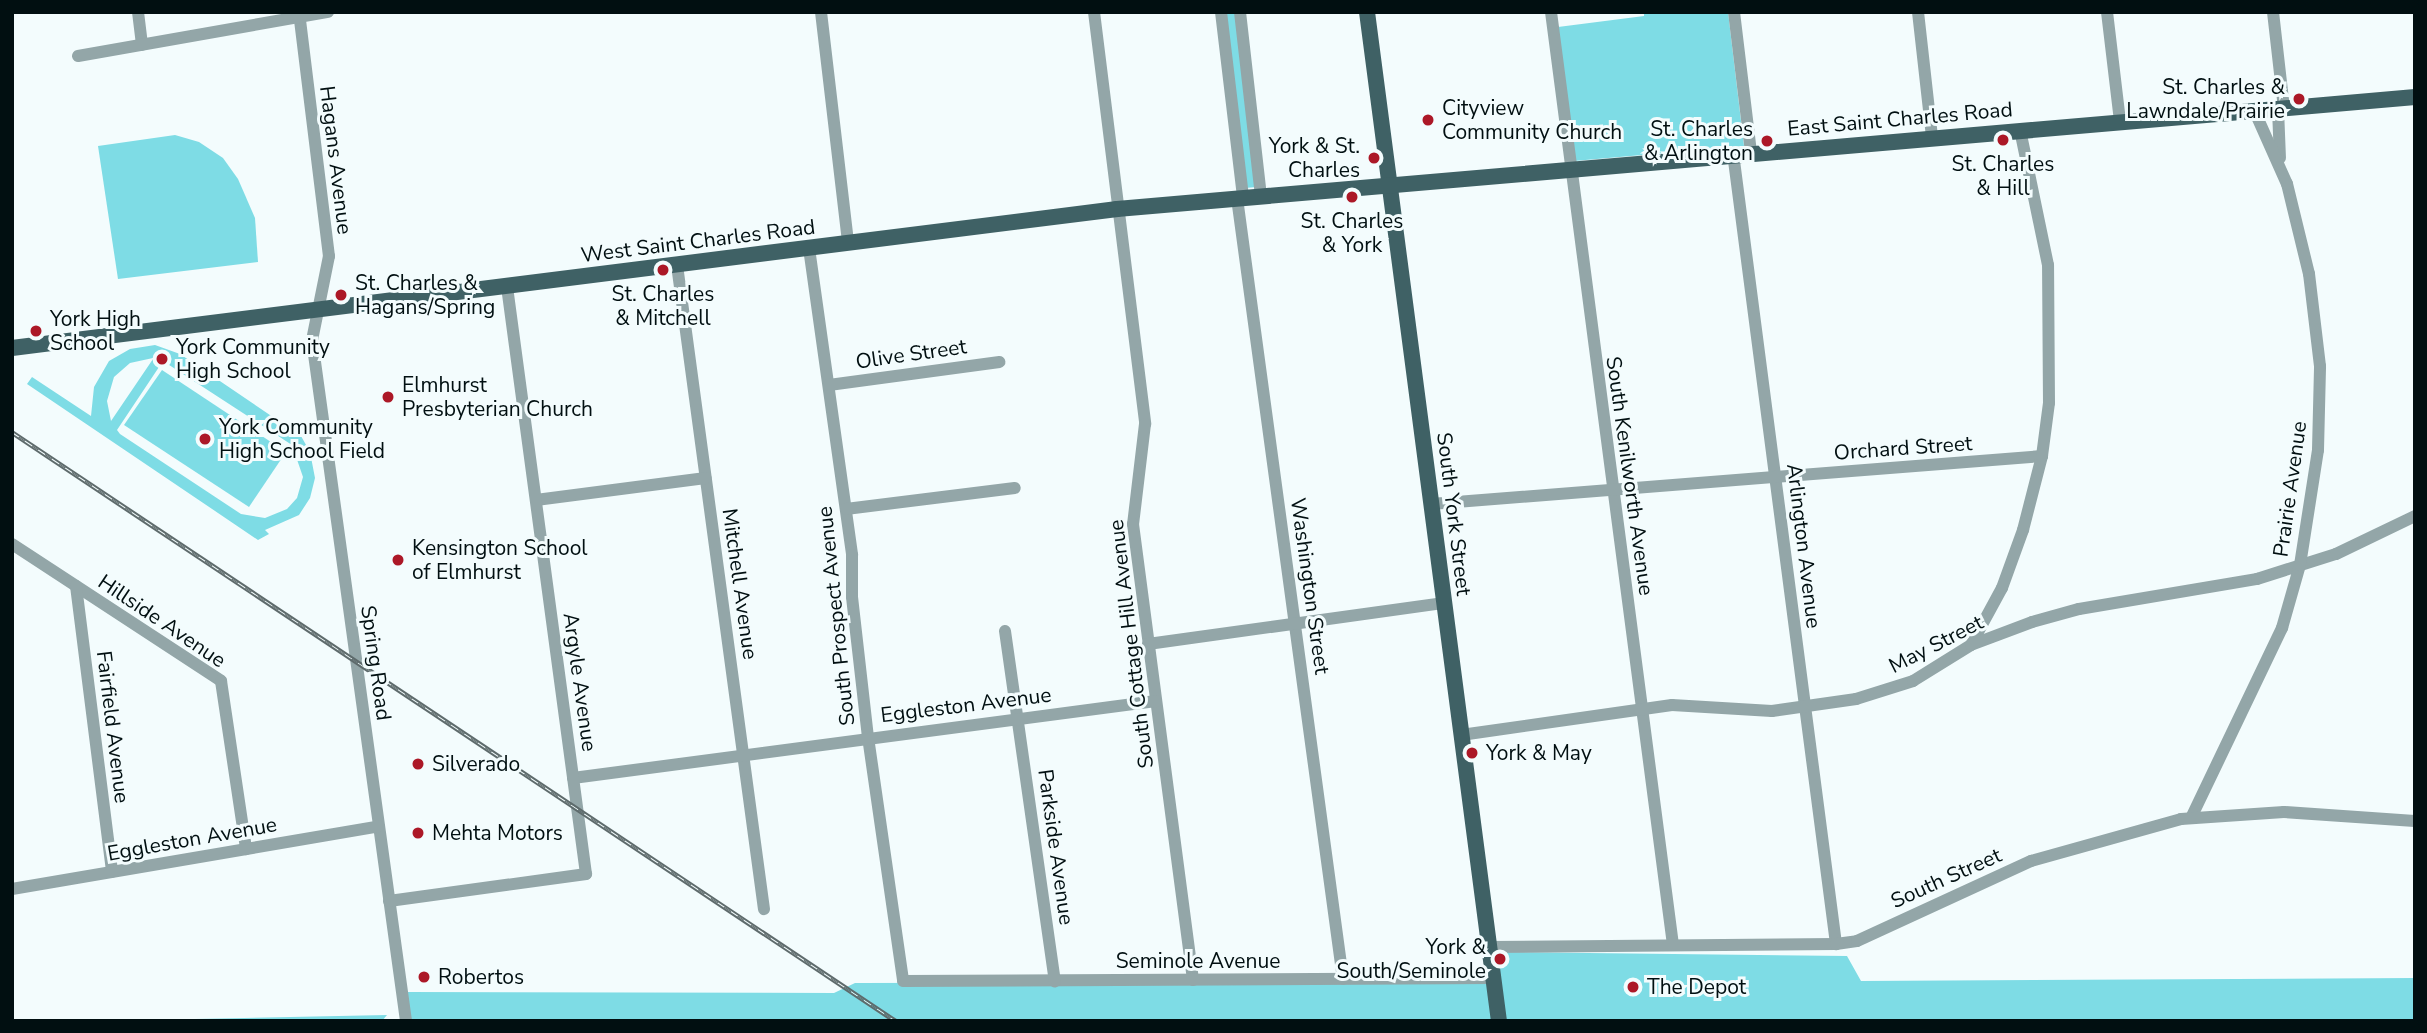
<!DOCTYPE html>
<style>
body{margin:0}
#map{position:relative;width:2427px;height:1033px;overflow:hidden;background:#f3fcfd;font-family:"Nunito Sans",sans-serif}
div>[style]{position:absolute}
[style*='--x']{left:calc(var(--x)*1px);top:calc(var(--y)*1px);width:calc(var(--w)*1px);rotate:calc(var(--a)*1deg)}
.green>*{inset:0;background:#7edce5}
.minor>*{height:12px;margin:-6px;padding:0 6px;transform-origin:6px;border-radius:6px;background:#93a6a8}
.major>*{height:16px;margin:-8px;padding:0 8px;transform-origin:8px;border-radius:8px;background:#3f6165}
.rail>*{height:5px;margin-top:-2.5px;transform-origin:0;background:repeating-linear-gradient(90deg,#f3fcfd 0 8px,#5e6b6c 0 16px);box-sizing:border-box;border-block:2px solid #5e6b6c}
.dots>*{width:19px;height:19px;translate:-50% -50%;box-sizing:border-box;border:4px solid #f3fcfd;border-radius:50%}
span{translate:-50% -50%;white-space:nowrap;text-align:center;line-height:1.15;-webkit-text-stroke:6px #f3fcfd;paint-order:stroke}
.poi-label{font-size:21px;color:#010f11}
.right{translate:-100% -50%;text-align:right}
.left{translate:0 -50%;text-align:left}
.street-label{font-size:21px;color:#010f11}
.frame{position:absolute;inset:0;border:14px solid #010f11;pointer-events:none}
</style>
<div id="map">
<div class="green">
<div style="clip-path:polygon(1225px 12px,1237px 12px,1257px 187px,1245px 188px)"></div>
<div style="clip-path:polygon(1644px 12px,1728px 12px,1744px 146px,1574px 161px,1558px 27px,1644px 16px)"></div>
<div style="clip-path:polygon(175px 135px,199px 142px,223px 158px,238px 179px,255px 218px,258px 262px,118px 279px,98px 146px)"></div>
<div style="clip-path:polygon(evenodd,155px 345px,180px 354px,301px 436px,310px 452px,315px 478px,310px 498px,299px 515px,265px 530px,269px 534px,258px 540px,27px 384px,32px 377px,91px 416px,94px 387px,109px 361px,130px 349px,155px 345px,153px 358px,153px 359px,111px 421px,107px 401px,114px 377px,130px 363px,153px 358px,155px 345px,163px 361px,292px 445px,303px 477px,297px 498px,287px 509px,265px 518px,241px 514px,120px 434px,117px 430px,163px 361px)"></div>
<div style="clip-path:polygon(162px 370px,286px 452px,249px 507px,124px 425px)"></div>
<div style="clip-path:polygon(1496px 952px,1847px 956px,1861px 981px,2415px 978px,2415px 1021px,410px 1021px,407px 992px,834px 993px,855px 983px,1499px 982px)"></div>
<div style="clip-path:polygon(387px 1015px,382px 1021px,96px 1021px)"></div>
</div>
<div class="minor">
<div style="--x:138;--y:12;--w:33;--a:83"></div>
<div style="--x:299;--y:12;--w:246;--a:83"></div>
<div style="--x:329;--y:256;--w:86;--a:101.4"></div>
<div style="--x:312;--y:340;--w:687;--a:82.14"></div>
<div style="--x:821;--y:12;--w:233;--a:83.3"></div>
<div style="--x:1094;--y:12;--w:415;--a:82.9"></div>
<div style="--x:1145;--y:424;--w:101;--a:96.8"></div>
<div style="--x:1133;--y:524;--w:460;--a:82.5"></div>
<div style="--x:1221;--y:12;--w:186;--a:83.2"></div>
<div style="--x:1240;--y:12;--w:184;--a:83.5"></div>
<div style="--x:1551;--y:12;--w:941;--a:82.55"></div>
<div style="--x:1734;--y:12;--w:141;--a:83.1"></div>
<div style="--x:1918;--y:12;--w:126;--a:83.6"></div>
<div style="--x:2107;--y:12;--w:110;--a:83.2"></div>
<div style="--x:2273;--y:12;--w:97;--a:83.5"></div>
<div style="--x:78;--y:56;--w:254;--a:-10"></div>
<div style="--x:2278;--y:109;--w:49;--a:87.7"></div>
<div style="--x:1733;--y:153;--w:798;--a:82.58"></div>
<div style="--x:1237;--y:198;--w:788;--a:82.27"></div>
<div style="--x:809;--y:248;--w:310;--a:82"></div>
<div style="--x:852;--y:555;--w:42;--a:90"></div>
<div style="--x:852;--y:597;--w:141;--a:83.5"></div>
<div style="--x:868;--y:737;--w:246;--a:81.8"></div>
<div style="--x:903;--y:981;--w:590;--a:-0.29"></div>
<div style="--x:677;--y:265;--w:650;--a:82.31"></div>
<div style="--x:829;--y:385;--w:172;--a:-7.7"></div>
<div style="--x:536;--y:500;--w:171;--a:-7.4"></div>
<div style="--x:1431;--y:504;--w:613;--a:-4.49"></div>
<div style="--x:846;--y:509;--w:170;--a:-7.1"></div>
<div style="--x:12;--y:544;--w:250;--a:33.2"></div>
<div style="--x:221;--y:681;--w:170;--a:81.5"></div>
<div style="--x:76;--y:586;--w:288;--a:82.8"></div>
<div style="--x:1005;--y:631;--w:354;--a:81.9"></div>
<div style="--x:1148;--y:644;--w:299;--a:-7.9"></div>
<div style="--x:1971;--y:645;--w:65;--a:-61.5"></div>
<div style="--x:2002;--y:588;--w:62;--a:-70.1"></div>
<div style="--x:2023;--y:530;--w:76;--a:-75.6"></div>
<div style="--x:2042;--y:456;--w:53;--a:-82.5"></div>
<div style="--x:2049;--y:403;--w:138;--a:-90.4"></div>
<div style="--x:2048;--y:265;--w:138;--a:-101.7"></div>
<div style="--x:1461;--y:735;--w:213;--a:-8.1"></div>
<div style="--x:1672;--y:705;--w:100;--a:3.4"></div>
<div style="--x:1772;--y:711;--w:85;--a:-8.1"></div>
<div style="--x:1856;--y:699;--w:60;--a:-17.5"></div>
<div style="--x:1913;--y:681;--w:68;--a:-31.8"></div>
<div style="--x:1971;--y:645;--w:65;--a:-20.7"></div>
<div style="--x:2032;--y:622;--w:49;--a:-15.5"></div>
<div style="--x:2079;--y:609;--w:181;--a:-9.6"></div>
<div style="--x:2257;--y:579;--w:83;--a:-17.6"></div>
<div style="--x:2336;--y:554;--w:88;--a:-25.7"></div>
<div style="--x:573;--y:778;--w:588;--a:-7.52"></div>
<div style="--x:2191;--y:818;--w:211;--a:-64.4"></div>
<div style="--x:2282;--y:628;--w:66;--a:-74.1"></div>
<div style="--x:2300;--y:565;--w:116;--a:-81.1"></div>
<div style="--x:2318;--y:450;--w:84;--a:-88.6"></div>
<div style="--x:2320;--y:366;--w:93;--a:-96.8"></div>
<div style="--x:2309;--y:274;--w:93;--a:-103.7"></div>
<div style="--x:2287;--y:184;--w:81;--a:-114"></div>
<div style="--x:12;--y:889;--w:372;--a:-9.7"></div>
<div style="--x:389;--y:901;--w:199;--a:-7.8"></div>
<div style="--x:586;--y:874;--w:592;--a:-97.66"></div>
<div style="--x:1489;--y:947;--w:347;--a:-0.5"></div>
<div style="--x:1836;--y:944;--w:21;--a:-8"></div>
<div style="--x:1857;--y:941;--w:192;--a:-24.7"></div>
<div style="--x:2031;--y:861;--w:156;--a:-15.6"></div>
<div style="--x:2181;--y:819;--w:103;--a:-3.9"></div>
<div style="--x:2284;--y:812;--w:131;--a:3.9"></div>
</div>
<div class="major">
<div style="--x:1367;--y:12;--w:1018;--a:82.55"></div>
<div style="--x:12;--y:348;--w:1114;--a:-7.17"></div>
<div style="--x:1117;--y:209;--w:1303;--a:-4.93"></div>
</div>
<div class="rail">
<div style="--x:12;--y:432;--w:1062;--a:33.68"></div>
</div>
<div class="dots">
<div style="left:2299px;top:99px;background:#ac1827"></div>
<div style="left:1428px;top:120px;background:#ac1827"></div>
<div style="left:2003px;top:140px;background:#ac1827"></div>
<div style="left:1767px;top:141px;background:#ac1827"></div>
<div style="left:1374px;top:158px;background:#ac1827"></div>
<div style="left:1352px;top:197px;background:#ac1827"></div>
<div style="left:663px;top:270px;background:#ac1827"></div>
<div style="left:341px;top:295px;background:#ac1827"></div>
<div style="left:36px;top:331px;background:#ac1827"></div>
<div style="left:162px;top:359px;background:#ac1827"></div>
<div style="left:388px;top:397px;background:#ac1827"></div>
<div style="left:205px;top:439px;background:#ac1827"></div>
<div style="left:398px;top:560px;background:#ac1827"></div>
<div style="left:1472px;top:753px;background:#ac1827"></div>
<div style="left:418px;top:764px;background:#ac1827"></div>
<div style="left:418px;top:833px;background:#ac1827"></div>
<div style="left:1500px;top:959px;background:#ac1827"></div>
<div style="left:424px;top:977px;background:#ac1827"></div>
<div style="left:1633px;top:987px;background:#ac1827"></div>
</div>
<div class="poi-label">
<span class="right" style="left:2285px;top:99px">St. Charles &amp;<br>Lawndale/Prairie</span>
<span class="left" style="left:1442px;top:120px">Cityview<br>Community Church</span>
<span class="right" style="left:1753px;top:141px">St. Charles<br>&amp; Arlington</span>
<span class="right" style="left:1360px;top:158px">York &amp; St.<br>Charles</span>
<span style="left:2003px;top:176px">St. Charles<br>&amp; Hill</span>
<span style="left:1352px;top:233px">St. Charles<br>&amp; York</span>
<span class="left" style="left:355px;top:295px">St. Charles &amp;<br>Hagans/Spring</span>
<span style="left:663px;top:306px">St. Charles<br>&amp; Mitchell</span>
<span class="left" style="left:50px;top:331px">York High<br>School</span>
<span class="left" style="left:176px;top:359px">York Community<br>High School</span>
<span class="left" style="left:402px;top:397px">Elmhurst<br>Presbyterian Church</span>
<span class="left" style="left:219px;top:439px">York Community<br>High School Field</span>
<span class="left" style="left:412px;top:560px">Kensington School<br>of Elmhurst</span>
<span class="left" style="left:1486px;top:753px">York &amp; May</span>
<span class="left" style="left:432px;top:764px">Silverado</span>
<span class="left" style="left:432px;top:833px">Mehta Motors</span>
<span class="right" style="left:1486px;top:959px">York &amp;<br>South/Seminole</span>
<span class="left" style="left:438px;top:977px">Robertos</span>
<span class="left" style="left:1647px;top:987px">The Depot</span>
</div>
<div class="street-label">
<span style="left:1900px;top:119px;rotate:-5deg">East Saint Charles Road</span>
<span style="left:336px;top:160px;rotate:83deg">Hagans Avenue</span>
<span style="left:698px;top:241px;rotate:-7deg">West Saint Charles Road</span>
<span style="left:911px;top:354px;rotate:-8deg">Olive Street</span>
<span style="left:1903px;top:448px;rotate:-4deg">Orchard Street</span>
<span style="left:1630px;top:476px;rotate:82deg">South Kenilworth Avenue</span>
<span style="left:2290px;top:489px;rotate:-82deg">Prairie Avenue</span>
<span style="left:1454px;top:514px;rotate:83deg">South York Street</span>
<span style="left:1804px;top:546px;rotate:83deg">Arlington Avenue</span>
<span style="left:740px;top:584px;rotate:82deg">Mitchell Avenue</span>
<span style="left:1310px;top:586px;rotate:82deg">Washington Street</span>
<span style="left:836px;top:616px;rotate:-96deg">South Prospect Avenue</span>
<span style="left:162px;top:621px;rotate:34deg">Hillside Avenue</span>
<span style="left:1131px;top:644px;rotate:-97deg">South Cottage Hill Avenue</span>
<span style="left:1936px;top:644px;rotate:-27deg">May Street</span>
<span style="left:376px;top:663px;rotate:82deg">Spring Road</span>
<span style="left:580px;top:682px;rotate:82deg">Argyle Avenue</span>
<span style="left:966px;top:705px;rotate:-7deg">Eggleston Avenue</span>
<span style="left:113px;top:727px;rotate:83deg">Fairfield Avenue</span>
<span style="left:192px;top:839px;rotate:-10deg">Eggleston Avenue</span>
<span style="left:1056px;top:847px;rotate:82deg">Parkside Avenue</span>
<span style="left:1946px;top:878px;rotate:-24deg">South Street</span>
<span style="left:1198px;top:961px">Seminole Avenue</span>
</div>
<div class="frame"></div>
</div>
